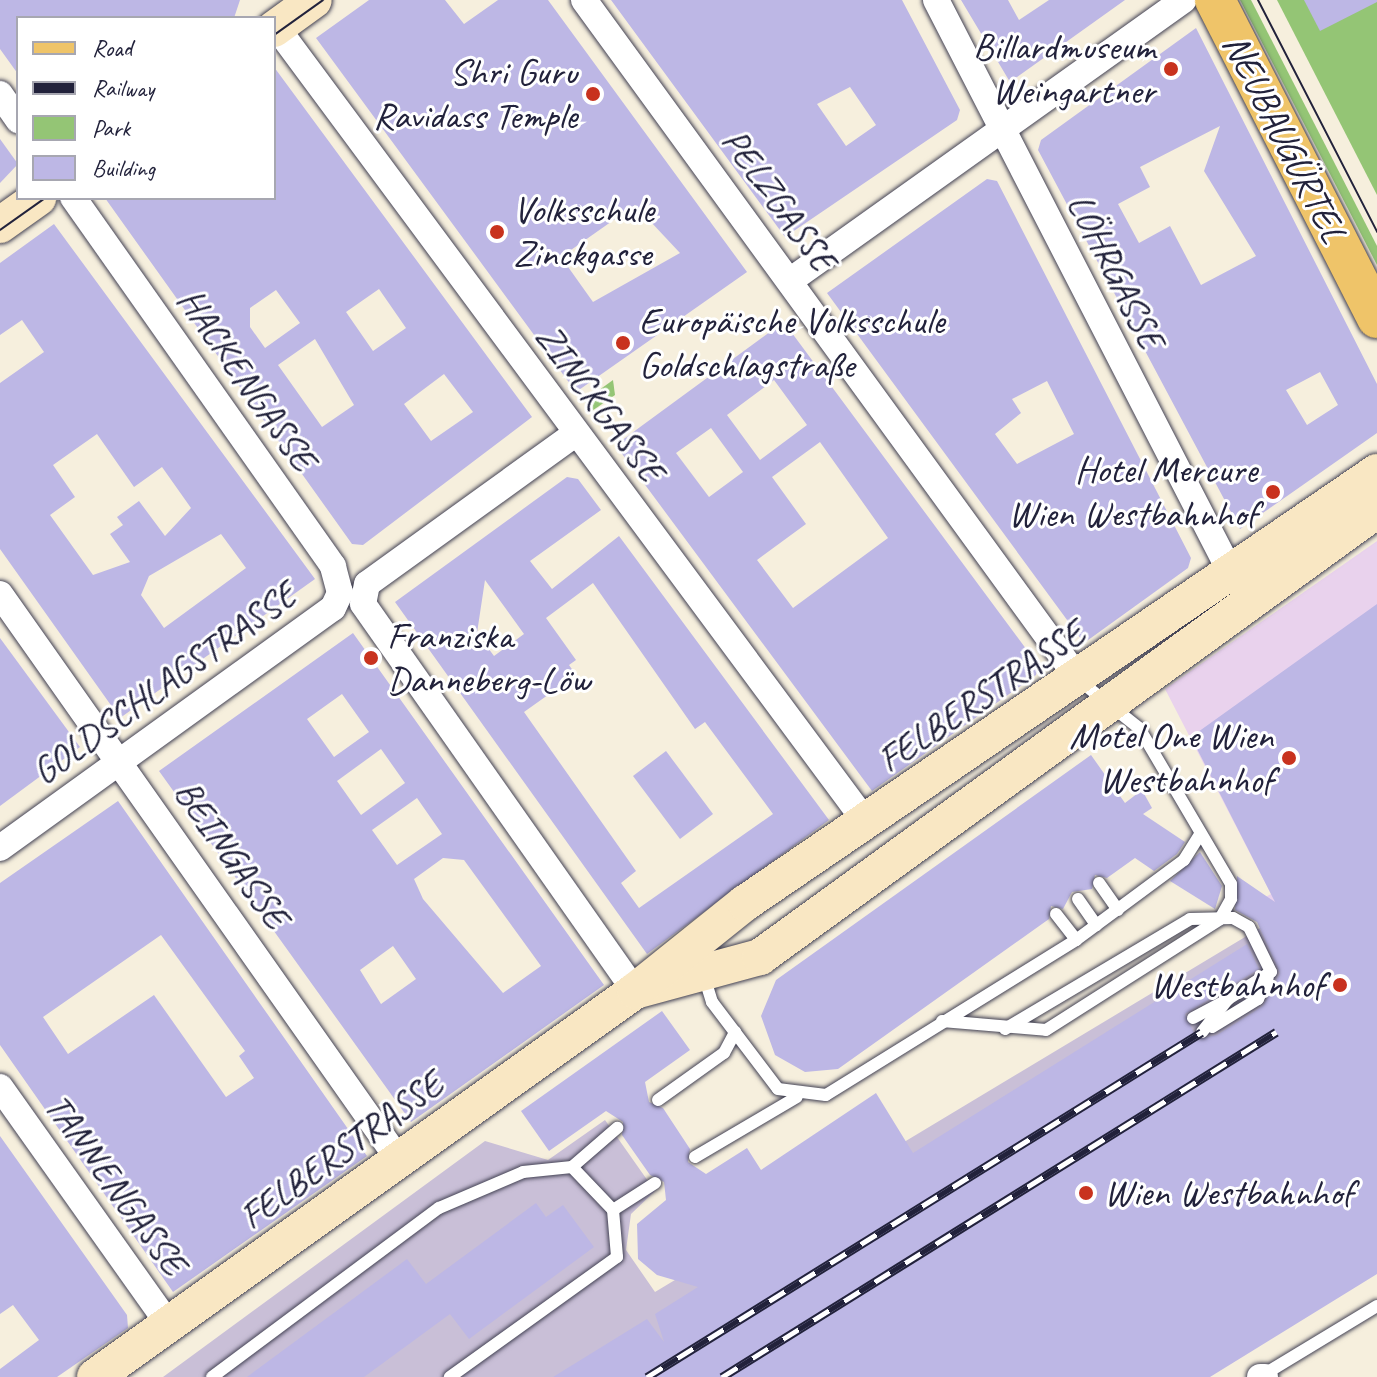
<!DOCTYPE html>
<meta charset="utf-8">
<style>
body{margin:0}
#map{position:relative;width:1377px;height:1377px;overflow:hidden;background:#f6efdd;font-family:Caveat,sans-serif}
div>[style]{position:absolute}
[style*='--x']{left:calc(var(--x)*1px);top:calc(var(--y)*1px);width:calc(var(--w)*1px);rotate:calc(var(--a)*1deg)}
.built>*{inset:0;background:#e9d2ed}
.industrial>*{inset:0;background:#c9bfd7}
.green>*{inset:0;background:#94c575}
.building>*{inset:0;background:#bdb7e5}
.roads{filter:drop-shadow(0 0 2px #424153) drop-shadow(0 0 2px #424153)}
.lane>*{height:12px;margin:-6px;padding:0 6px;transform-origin:6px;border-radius:6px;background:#fff}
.street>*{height:26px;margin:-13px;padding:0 13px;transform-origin:13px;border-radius:13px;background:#fff}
.secondary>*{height:36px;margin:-18px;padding:0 18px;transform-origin:18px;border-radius:18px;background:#f9e7c3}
.primary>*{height:40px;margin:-20px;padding:0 20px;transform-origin:20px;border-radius:20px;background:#efc469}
.tram>*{height:2px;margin:-1px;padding:0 1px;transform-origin:1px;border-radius:1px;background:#22223b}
.rail>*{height:9px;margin-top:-4.5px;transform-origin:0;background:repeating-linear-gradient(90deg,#fff 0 18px,#22223b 0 36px);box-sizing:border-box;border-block:2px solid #22223b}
.dots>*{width:22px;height:22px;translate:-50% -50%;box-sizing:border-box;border:4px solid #fff;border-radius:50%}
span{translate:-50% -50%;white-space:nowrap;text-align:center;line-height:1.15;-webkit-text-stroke:6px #fff;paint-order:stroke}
.poi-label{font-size:38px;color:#22223b}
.right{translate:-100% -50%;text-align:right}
.left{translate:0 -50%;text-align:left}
.street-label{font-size:38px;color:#22223b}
.legend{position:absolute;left:16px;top:16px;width:260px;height:184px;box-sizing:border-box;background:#fff;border:2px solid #a7a7b1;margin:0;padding:10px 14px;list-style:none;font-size:24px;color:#22223b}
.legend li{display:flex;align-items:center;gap:16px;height:40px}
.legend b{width:40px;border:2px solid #a7a7b1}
</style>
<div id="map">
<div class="built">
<div style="clip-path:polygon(1377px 541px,1377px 1128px,1260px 900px,1271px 894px,1165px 689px)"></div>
</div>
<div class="industrial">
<div style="clip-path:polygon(1260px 928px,1377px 1165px,1124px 1377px,163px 1377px,485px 1141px,548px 1160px,605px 1120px,655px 1191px,631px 1214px,626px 1250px,655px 1292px)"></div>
</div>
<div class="green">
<div style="clip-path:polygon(1240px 0,1251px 0,1377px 246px,1377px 265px)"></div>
<div style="clip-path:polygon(1277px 0,1377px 0,1377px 195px)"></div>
<div style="clip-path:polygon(613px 380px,615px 395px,592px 411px,584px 401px)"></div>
</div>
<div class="building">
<div style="clip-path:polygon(0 0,240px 0,234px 18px,18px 18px,18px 74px,0 49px)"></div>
<div style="clip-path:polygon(evenodd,369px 0,445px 0,464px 24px,498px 0,548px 0,747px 272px,576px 392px,316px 38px,369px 0,635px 205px,680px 253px,593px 302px,561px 257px,635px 205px)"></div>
<div style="clip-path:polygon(evenodd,611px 0,902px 0,960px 110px,957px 120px,785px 237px,611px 0,850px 87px,876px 125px,846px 146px,817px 104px,850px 87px)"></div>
<div style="clip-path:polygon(961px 0,1008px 0,1019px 20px,1049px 0,1125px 0,1010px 82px)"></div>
<div style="clip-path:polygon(1304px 0,1377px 0,1377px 2px,1320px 31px)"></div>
<div style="clip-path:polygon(evenodd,1196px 28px,1377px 384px,1377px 433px,1240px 529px,1038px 150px,1041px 140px,1196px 28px,1220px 126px,1204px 171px,1256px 256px,1201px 285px,1170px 226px,1139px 243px,1118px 204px,1150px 187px,1140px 167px,1220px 126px,1196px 28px,1320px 372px,1338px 405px,1307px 425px,1286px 390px,1320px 372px)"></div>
<div style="clip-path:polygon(evenodd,274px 67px,532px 417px,363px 545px,352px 544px,105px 198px,274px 198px,274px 67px,379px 289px,406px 328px,373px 351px,346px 312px,379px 289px,274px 67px,276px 290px,300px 323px,265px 348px,250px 327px,250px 308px,276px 290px,274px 67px,315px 339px,354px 405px,322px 427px,278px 365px,315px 339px,274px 67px,444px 374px,473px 412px,431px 441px,404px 404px,444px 374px)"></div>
<div style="clip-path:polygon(0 139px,18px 164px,0 183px)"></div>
<div style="clip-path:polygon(evenodd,987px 179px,997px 181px,1191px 558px,1188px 568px,1084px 643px,827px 293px,987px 179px,1047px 381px,1074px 434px,1017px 464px,995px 434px,1021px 413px,1012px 399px,1047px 381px)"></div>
<div style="clip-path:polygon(evenodd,54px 224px,315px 579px,120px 718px,0 549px,0 383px,44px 352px,22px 320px,0 335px,0 263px,54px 224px,97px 434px,134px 487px,162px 467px,191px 508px,165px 536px,139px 501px,117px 517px,123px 525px,110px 534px,130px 562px,93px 575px,50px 515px,75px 497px,53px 465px,97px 434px,54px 224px,221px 534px,246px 568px,164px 628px,141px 595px,149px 576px,221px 534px)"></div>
<div style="clip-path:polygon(evenodd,778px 326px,789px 329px,1038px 665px,1036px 675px,872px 791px,620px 451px,621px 441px,778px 326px,774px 380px,807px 425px,760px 460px,727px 415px,774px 380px,778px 326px,711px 428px,743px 472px,709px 497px,676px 453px,711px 428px,778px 326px,820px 442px,888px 538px,793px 608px,757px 560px,806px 524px,772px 477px,820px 442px)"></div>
<div style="clip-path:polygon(evenodd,567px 477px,578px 479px,601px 510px,530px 561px,552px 589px,619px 536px,829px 820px,647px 954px,395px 602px,567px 477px,485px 580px,524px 634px,494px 656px,477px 633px,485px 580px,567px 477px,593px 583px,695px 729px,705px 722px,773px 814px,639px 908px,621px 883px,636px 871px,524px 712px,576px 675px,569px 665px,576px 660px,546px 618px,593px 583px)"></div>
<div style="clip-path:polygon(1377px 604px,1377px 1274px,1210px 1377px,553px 1377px,647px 1319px,664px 1342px,655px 1314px,698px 1287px,657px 1275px,638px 1259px,637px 1224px,666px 1200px,664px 1182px,650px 1175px,622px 1135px,623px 1122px,606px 1111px,549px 1151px,521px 1111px,662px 1011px,690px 1050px,645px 1082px,649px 1102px,663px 1108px,690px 1149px,688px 1162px,706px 1174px,747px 1148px,761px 1170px,876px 1093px,913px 1153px,1247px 944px,1259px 969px,1185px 1014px,1197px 1039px,1217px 1035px,1263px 1006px,1280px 973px,1257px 922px,1235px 910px,1237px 876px,1275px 902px,1191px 737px)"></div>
<div style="clip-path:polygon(evenodd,353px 633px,604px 985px,411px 1122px,159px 771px,353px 633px,342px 694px,369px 732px,334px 757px,307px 719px,342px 694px,353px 633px,381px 749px,405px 783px,361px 815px,337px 781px,381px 749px,353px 633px,417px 798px,442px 834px,397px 865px,372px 830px,417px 798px,353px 633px,443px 858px,464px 860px,541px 966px,503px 993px,423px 899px,414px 879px,443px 858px,353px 633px,393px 946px,416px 979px,381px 1004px,360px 970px,393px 946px)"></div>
<div style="clip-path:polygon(0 638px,80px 747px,0 806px)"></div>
<div style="clip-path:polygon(666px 751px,713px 814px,680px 839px,633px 776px)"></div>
<div style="clip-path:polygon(1091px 755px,1125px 803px,1142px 790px,1152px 808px,1143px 814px,1185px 842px,1177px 854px,1154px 871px,1135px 858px,1107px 878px,1095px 875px,1092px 889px,1072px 892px,1063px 909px,1051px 906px,1049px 919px,838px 1069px,805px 1072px,775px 1055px,761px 1016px,776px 980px)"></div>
<div style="clip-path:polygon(evenodd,118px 801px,367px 1156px,173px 1292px,0 1045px,0 883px,118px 801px,161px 935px,245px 1051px,239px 1056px,254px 1078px,226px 1097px,154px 995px,68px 1054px,43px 1017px,161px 935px)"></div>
<div style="clip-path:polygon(1200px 852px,1222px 886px,1215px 909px,1170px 881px)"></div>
<div style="clip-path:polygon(0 1136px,127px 1315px,128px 1328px,57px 1377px,0 1377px,0 1369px,39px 1340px,13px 1305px,0 1314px)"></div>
<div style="clip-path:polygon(536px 1203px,546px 1217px,563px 1205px,594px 1247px,469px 1339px,450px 1314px,364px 1377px,247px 1377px,407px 1259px,426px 1284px)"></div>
</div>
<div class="roads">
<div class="lane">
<div style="--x:1099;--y:883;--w:33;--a:55"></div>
<div style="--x:1078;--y:899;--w:32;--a:55"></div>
<div style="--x:1056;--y:914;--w:33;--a:52"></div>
<div style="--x:704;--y:976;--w:27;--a:73"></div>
<div style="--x:712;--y:1002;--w:109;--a:52.8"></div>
<div style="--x:778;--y:1089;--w:48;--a:7.1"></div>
<div style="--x:826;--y:1095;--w:294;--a:-31.8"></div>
<div style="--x:1076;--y:940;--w:134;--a:-36.5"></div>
<div style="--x:1184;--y:860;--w:31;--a:-58"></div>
<div style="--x:1193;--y:1018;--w:40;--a:-28"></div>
<div style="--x:942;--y:1021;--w:104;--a:4.9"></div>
<div style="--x:1046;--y:1030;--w:206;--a:-32.5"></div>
<div style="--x:1220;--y:919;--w:23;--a:-61"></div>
<div style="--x:1231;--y:899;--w:15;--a:-90"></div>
<div style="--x:1231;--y:884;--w:181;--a:-120.5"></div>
<div style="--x:1139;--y:728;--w:75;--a:-141.5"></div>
<div style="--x:1212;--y:1027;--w:54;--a:-31.3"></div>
<div style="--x:1258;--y:999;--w:23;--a:-65"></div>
<div style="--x:1005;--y:1029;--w:215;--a:-30.7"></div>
<div style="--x:1190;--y:919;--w:43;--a:-1.3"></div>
<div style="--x:1233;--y:918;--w:18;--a:29"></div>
<div style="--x:1249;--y:927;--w:50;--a:63.9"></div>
<div style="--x:1271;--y:972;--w:51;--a:147.9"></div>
<div style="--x:1228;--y:999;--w:42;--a:128.2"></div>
<div style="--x:658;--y:1100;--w:81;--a:-35.5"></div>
<div style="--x:724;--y:1053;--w:24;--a:-62"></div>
<div style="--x:695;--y:1157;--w:118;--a:-30.5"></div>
<div style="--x:572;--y:1167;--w:60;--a:-40.9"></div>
<div style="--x:613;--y:1210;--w:50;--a:-32.7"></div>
<div style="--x:1263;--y:1375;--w:133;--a:-31.2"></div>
<div style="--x:212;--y:1377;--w:283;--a:-36.7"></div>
<div style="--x:439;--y:1208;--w:91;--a:-23.2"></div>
<div style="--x:523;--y:1172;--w:49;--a:-5.8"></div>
<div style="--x:572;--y:1167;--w:59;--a:46.4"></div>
<div style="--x:613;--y:1210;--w:47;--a:85.1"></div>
<div style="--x:617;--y:1257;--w:206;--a:144.3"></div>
</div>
<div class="street">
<div style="--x:584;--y:0;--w:842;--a:53.93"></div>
<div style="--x:936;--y:0;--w:647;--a:62.76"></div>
<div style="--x:274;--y:24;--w:997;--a:53.44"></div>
<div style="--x:0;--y:94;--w:32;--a:55"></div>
<div style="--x:791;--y:280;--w:482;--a:-35.5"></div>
<div style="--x:575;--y:434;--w:256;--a:144.2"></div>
<div style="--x:367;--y:584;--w:20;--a:101"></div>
<div style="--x:363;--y:604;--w:473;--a:54.9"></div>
<div style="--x:0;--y:594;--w:693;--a:54.82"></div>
<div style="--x:0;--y:848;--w:410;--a:-35.8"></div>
<div style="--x:333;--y:608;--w:17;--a:-65"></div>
<div style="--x:340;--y:593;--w:28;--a:-105"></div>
<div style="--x:333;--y:566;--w:451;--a:-125.2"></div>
<div style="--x:0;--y:1087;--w:293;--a:54.6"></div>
<div style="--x:1260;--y:1377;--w:5;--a:0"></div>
</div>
<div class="secondary">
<div style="--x:274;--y:29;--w:49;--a:-35.9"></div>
<div style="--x:0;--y:225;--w:47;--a:-35.4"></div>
<div style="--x:635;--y:991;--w:130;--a:-15.2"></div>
<div style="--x:760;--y:957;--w:762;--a:-35.92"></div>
<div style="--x:95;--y:1377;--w:664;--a:-35.56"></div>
<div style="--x:635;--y:991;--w:141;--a:-38.7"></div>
<div style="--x:745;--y:903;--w:765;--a:-34.29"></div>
</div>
<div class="primary">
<div style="--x:1215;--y:0;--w:357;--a:63"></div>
</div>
</div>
<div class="tram">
<div style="--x:1258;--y:0;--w:261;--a:62.8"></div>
<div style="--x:274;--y:35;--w:60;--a:-35.5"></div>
<div style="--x:0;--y:230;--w:55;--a:-35.4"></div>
</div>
<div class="rail">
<div style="--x:647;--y:1377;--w:653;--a:-31.87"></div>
<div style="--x:722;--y:1377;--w:653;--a:-31.91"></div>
</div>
<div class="dots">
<div style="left:1171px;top:69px;background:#c8321e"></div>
<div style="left:593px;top:94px;background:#c8321e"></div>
<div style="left:497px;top:232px;background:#c8321e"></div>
<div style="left:623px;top:343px;background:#c8321e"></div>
<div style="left:1273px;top:492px;background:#c8321e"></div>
<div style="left:371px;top:658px;background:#c8321e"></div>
<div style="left:1289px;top:758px;background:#c8321e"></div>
<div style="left:1340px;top:985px;background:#c8321e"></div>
<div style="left:1086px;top:1193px;background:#c8321e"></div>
</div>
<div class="poi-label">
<span class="right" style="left:1155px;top:69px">Billardmuseum<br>Weingartner</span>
<span class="right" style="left:577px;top:94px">Shri Guru<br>Ravidass Temple</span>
<span class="left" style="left:513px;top:232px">Volksschule<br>Zinckgasse</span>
<span class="left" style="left:639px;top:343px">Europäische Volksschule<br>Goldschlagstraße</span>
<span class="right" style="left:1257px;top:492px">Hotel Mercure<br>Wien Westbahnhof</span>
<span class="left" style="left:387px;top:658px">Franziska<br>Danneberg-Löw</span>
<span class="right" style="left:1273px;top:758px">Motel One Wien<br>Westbahnhof</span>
<span class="right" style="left:1324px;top:985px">Westbahnhof</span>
<span class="left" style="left:1104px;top:1193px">Wien Westbahnhof</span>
</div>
<div class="street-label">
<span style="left:1285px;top:138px;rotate:63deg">NEUBAUGÜRTEL</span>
<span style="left:779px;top:200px;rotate:54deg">PELZGASSE</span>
<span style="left:1116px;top:271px;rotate:63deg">LÖHRGASSE</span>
<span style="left:247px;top:379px;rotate:55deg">HACKENGASSE</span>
<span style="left:600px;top:403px;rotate:53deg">ZINCKGASSE</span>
<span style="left:164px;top:683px;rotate:-36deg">GOLDSCHLAGSTRASSE</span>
<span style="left:981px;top:696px;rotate:-34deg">FELBERSTRASSE</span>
<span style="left:232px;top:854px;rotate:55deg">BEINGASSE</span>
<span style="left:341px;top:1150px;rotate:-36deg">FELBERSTRASSE</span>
<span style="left:116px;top:1184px;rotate:54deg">TANNENGASSE</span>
</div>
<ul class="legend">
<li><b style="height:10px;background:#efc469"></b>Road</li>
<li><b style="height:10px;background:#22223b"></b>Railway</li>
<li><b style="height:22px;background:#94c575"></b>Park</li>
<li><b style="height:22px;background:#bdb7e5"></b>Building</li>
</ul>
</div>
